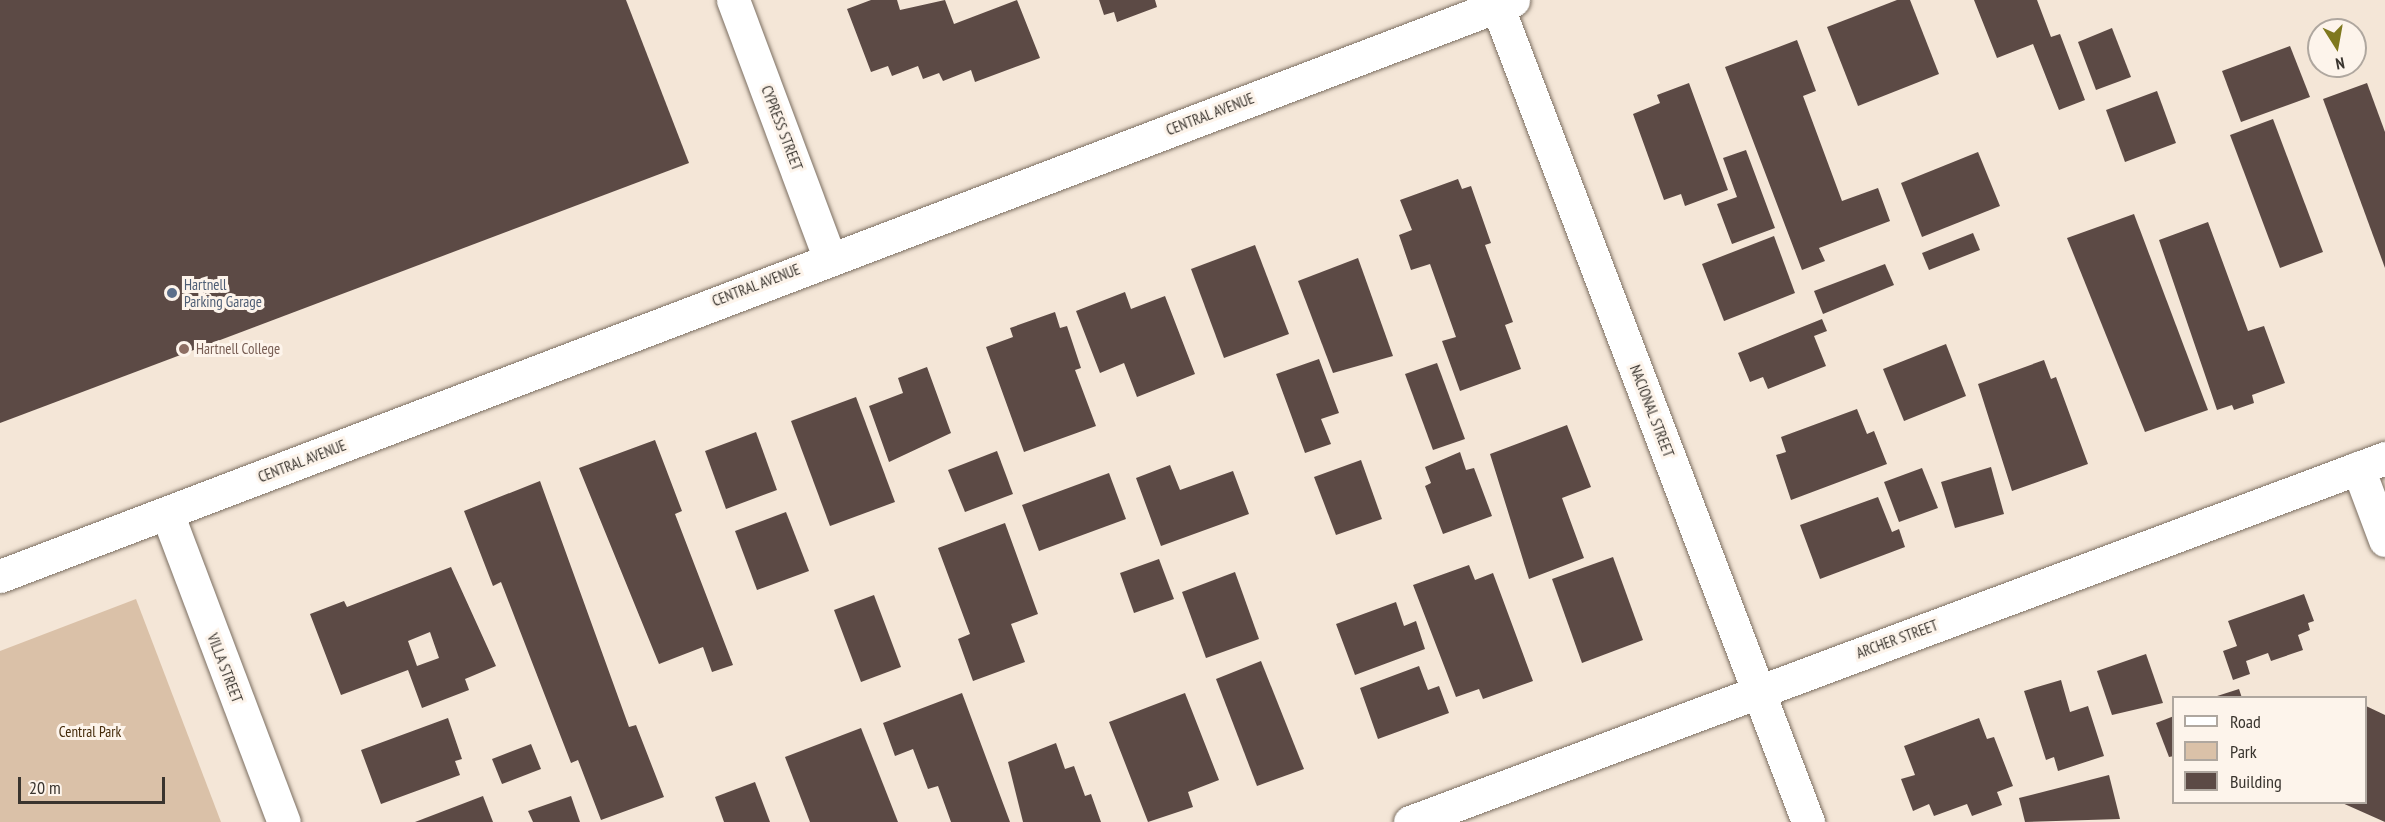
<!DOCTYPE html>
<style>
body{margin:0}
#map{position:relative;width:2385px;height:822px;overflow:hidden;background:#f4e6d7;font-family:"PT Sans Narrow",sans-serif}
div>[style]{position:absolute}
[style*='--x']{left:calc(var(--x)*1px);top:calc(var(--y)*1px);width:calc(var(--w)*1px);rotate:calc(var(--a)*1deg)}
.green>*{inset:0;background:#dac1a8}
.building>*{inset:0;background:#5c4a45}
.roads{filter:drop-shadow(0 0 2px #7b6e61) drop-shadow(0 0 2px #7b6e61)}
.minor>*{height:33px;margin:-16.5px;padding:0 16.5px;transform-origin:16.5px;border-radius:16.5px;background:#fff}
.dots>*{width:16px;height:16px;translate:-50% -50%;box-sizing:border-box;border:3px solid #fdf4eb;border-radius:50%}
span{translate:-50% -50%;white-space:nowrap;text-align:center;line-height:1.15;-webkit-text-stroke:6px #fdf4eb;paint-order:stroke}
.street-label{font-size:15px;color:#39342e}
.service-label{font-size:15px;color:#4e5e75}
.left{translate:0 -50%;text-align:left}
.education-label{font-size:15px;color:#785e54}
.park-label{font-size:15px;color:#452b0b}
.legend{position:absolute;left:2172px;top:696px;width:195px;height:108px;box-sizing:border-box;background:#fdf4eb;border:2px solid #afa79f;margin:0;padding:8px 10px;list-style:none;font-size:18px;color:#39342e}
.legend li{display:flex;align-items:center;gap:12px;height:30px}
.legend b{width:30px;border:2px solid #afa79f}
.north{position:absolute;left:2307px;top:18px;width:60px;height:60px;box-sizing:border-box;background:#fdf4eb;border:2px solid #afa79f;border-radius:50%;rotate:169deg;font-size:16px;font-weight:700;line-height:24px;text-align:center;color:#39342e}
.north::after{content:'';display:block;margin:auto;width:21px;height:27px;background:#7f781e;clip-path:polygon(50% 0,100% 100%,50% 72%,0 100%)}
.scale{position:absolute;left:18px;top:777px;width:147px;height:27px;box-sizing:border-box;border:3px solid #39342e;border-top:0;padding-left:8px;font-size:18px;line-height:21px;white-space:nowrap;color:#39342e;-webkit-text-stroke:4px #fdf4eb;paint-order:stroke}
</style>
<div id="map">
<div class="green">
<div style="clip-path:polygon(136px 599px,221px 822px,0 822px,0 651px)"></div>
</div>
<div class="building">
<div style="clip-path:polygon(0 0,626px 0,689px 163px,0 423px)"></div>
<div style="clip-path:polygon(871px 0,897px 0,900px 10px,945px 0,954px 24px,1017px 0,1040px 58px,975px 82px,971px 70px,943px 81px,939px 73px,923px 79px,918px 66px,892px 76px,888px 66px,871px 72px,847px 9px)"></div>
<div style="clip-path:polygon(1099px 0,1155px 0,1157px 7px,1117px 22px,1114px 12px,1104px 15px)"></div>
<div style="clip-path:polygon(1897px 0,1910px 0,1939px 74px,1858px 106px,1827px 27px)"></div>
<div style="clip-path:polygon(1974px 0,2037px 0,2051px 37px,2060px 34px,2085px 100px,2059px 110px,2033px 44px,1997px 58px)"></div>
<div style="clip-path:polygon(2112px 28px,2131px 77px,2096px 90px,2078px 42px)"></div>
<div style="clip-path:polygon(1797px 40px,1816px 91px,1803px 96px,1842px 201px,1878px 188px,1890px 221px,1819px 248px,1825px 261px,1802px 270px,1725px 67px)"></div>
<div style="clip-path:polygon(2290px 46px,2310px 97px,2241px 122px,2222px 71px)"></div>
<div style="clip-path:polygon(1689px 83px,1728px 190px,1685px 206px,1681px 194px,1664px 200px,1633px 114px,1660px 103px,1657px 95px)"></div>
<div style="clip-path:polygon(2367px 83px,2385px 132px,2385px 268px,2323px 99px)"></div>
<div style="clip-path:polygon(2157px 91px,2176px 143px,2125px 162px,2106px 110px)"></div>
<div style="clip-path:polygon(2273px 119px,2323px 252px,2280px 268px,2230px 135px)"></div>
<div style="clip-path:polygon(1746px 150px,1775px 228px,1732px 244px,1717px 204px,1737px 197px,1723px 158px)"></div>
<div style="clip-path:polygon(1978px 152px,2000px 206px,1922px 237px,1901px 183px)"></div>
<div style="clip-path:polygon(1458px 179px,1462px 189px,1471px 186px,1491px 243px,1485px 245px,1513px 322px,1505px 325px,1521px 369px,1460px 391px,1442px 341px,1456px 337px,1430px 264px,1411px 270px,1399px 235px,1412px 230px,1400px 200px)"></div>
<div style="clip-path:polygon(2134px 214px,2208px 410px,2145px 432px,2067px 238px)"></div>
<div style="clip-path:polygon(2208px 222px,2248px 331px,2264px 326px,2285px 383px,2252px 395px,2254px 403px,2234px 410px,2232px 405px,2217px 410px,2159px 240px)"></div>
<div style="clip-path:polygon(1973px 233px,1980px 250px,1929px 270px,1922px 253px)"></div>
<div style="clip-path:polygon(1774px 236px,1795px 293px,1724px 321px,1702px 264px)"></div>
<div style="clip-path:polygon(1255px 245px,1289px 334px,1224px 358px,1191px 269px)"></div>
<div style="clip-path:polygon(1358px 258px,1393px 356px,1333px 373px,1298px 281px)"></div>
<div style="clip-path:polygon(1885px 264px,1894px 285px,1823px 314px,1814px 291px)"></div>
<div style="clip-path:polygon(1125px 292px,1131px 309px,1165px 296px,1195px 374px,1137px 397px,1124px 363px,1100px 373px,1076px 311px)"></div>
<div style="clip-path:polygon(1055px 312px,1060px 328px,1067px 326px,1081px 368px,1075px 370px,1096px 426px,1024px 452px,986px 347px,1013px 337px,1010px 328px)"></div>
<div style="clip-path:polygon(1822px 319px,1827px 331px,1814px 336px,1826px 366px,1768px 389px,1763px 377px,1750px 382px,1738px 353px)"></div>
<div style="clip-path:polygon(1946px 344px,1966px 396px,1904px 421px,1883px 369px)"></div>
<div style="clip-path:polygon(1319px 359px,1339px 413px,1321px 419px,1331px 444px,1305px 453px,1276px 374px)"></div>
<div style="clip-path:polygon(2044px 360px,2051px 379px,2056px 377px,2088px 464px,2012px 491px,1978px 384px)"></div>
<div style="clip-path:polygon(1437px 363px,1465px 439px,1433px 450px,1405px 374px)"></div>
<div style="clip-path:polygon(927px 367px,951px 433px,889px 462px,869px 406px,903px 393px,898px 378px)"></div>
<div style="clip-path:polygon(856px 397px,895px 502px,830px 526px,791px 421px)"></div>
<div style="clip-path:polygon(1857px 409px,1867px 434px,1874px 431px,1887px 464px,1791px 500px,1776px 455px,1786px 452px,1781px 437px)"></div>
<div style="clip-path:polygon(1567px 425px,1591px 487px,1562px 498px,1584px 558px,1529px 579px,1490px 454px)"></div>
<div style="clip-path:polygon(756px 432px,777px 490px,726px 509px,705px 451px)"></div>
<div style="clip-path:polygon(655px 440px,682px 511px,675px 514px,733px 665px,712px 672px,703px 647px,659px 664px,579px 468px)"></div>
<div style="clip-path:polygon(997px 451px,1013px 494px,965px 512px,948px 470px)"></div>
<div style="clip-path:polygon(1460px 452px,1466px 470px,1474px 468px,1492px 516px,1443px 534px,1425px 486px,1431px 483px,1425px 467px)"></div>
<div style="clip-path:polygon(1361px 460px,1382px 519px,1336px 535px,1314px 477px)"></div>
<div style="clip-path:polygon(1170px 465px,1180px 490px,1233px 471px,1249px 514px,1161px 546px,1136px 478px)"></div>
<div style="clip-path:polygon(1991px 467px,2004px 514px,1955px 528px,1941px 482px)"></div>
<div style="clip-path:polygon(1922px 468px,1938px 508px,1899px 522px,1884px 482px)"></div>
<div style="clip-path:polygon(1109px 473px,1126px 519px,1039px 551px,1022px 505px)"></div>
<div style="clip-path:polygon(540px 481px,629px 727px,636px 725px,664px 797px,601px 820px,578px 760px,571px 763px,501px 582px,493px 586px,464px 511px)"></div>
<div style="clip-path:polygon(1878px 497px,1892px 532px,1899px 529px,1905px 547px,1820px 579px,1800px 525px)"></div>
<div style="clip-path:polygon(786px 512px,809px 571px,757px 590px,735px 531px)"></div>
<div style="clip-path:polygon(1005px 523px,1038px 614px,1011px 624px,1025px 662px,973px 681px,958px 639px,970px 634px,938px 548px)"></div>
<div style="clip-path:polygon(1613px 557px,1643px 640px,1582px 663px,1552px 579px)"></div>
<div style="clip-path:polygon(1159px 559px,1174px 599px,1134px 613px,1120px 573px)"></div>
<div style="clip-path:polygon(1469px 565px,1475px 580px,1493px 573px,1533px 681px,1483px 699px,1479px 689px,1456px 697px,1413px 585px)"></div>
<div style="clip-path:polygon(evenodd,451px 567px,496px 666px,465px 679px,469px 690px,422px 708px,408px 670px,341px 695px,310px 614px,344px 601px,347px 607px,451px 567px,430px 632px,439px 658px,417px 666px,408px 641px,430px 632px)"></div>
<div style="clip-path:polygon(1235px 572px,1259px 639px,1206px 658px,1182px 592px)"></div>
<div style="clip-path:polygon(2304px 594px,2314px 621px,2308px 623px,2310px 630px,2298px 635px,2303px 650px,2271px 661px,2268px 653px,2246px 661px,2250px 674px,2233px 680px,2223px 651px,2237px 646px,2228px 621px)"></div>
<div style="clip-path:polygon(874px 595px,901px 667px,861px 682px,834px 610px)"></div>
<div style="clip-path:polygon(1396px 602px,1404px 626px,1416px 621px,1425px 649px,1355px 675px,1336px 624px)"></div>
<div style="clip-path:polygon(2146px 654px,2163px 703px,2112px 715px,2097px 671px)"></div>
<div style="clip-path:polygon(1261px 661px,1304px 769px,1257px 786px,1216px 679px)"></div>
<div style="clip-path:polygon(1419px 666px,1428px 690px,1439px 686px,1449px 713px,1378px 739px,1360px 688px)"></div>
<div style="clip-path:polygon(2061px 680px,2070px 712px,2088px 706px,2104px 756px,2058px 771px,2054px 757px,2046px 760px,2024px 691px)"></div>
<div style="clip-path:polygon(2239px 689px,2242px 698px,2214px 698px,2214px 697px)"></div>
<div style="clip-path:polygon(962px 693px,1010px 822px,951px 822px,938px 786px,928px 789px,913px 749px,895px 756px,883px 723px)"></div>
<div style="clip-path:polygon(1185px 693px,1219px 780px,1188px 792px,1193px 807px,1148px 822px,1109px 722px)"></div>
<div style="clip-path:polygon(2366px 706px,2385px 715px,2385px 822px,2340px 802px,2366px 802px)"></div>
<div style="clip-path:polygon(2174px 716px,2174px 756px,2169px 757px,2156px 723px)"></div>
<div style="clip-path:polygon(448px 718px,462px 759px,455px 761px,460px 775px,381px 804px,361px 750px)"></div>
<div style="clip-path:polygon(1979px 718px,1987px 739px,1994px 737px,2013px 786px,1997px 792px,2002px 805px,1972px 816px,1967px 804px,1934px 816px,1929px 804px,1913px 811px,1901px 779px,1915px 775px,1904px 746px)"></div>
<div style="clip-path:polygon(861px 728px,898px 822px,810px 822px,785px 757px)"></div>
<div style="clip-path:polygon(1056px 743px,1065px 769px,1074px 766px,1085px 796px,1091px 794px,1101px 822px,1023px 822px,1008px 762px)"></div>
<div style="clip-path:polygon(531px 744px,541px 769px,502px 784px,492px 759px)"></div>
<div style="clip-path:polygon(2109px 775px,2120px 819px,2025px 822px,2019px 798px)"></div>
<div style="clip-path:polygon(755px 782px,770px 822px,724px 822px,715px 797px)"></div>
<div style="clip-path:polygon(483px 796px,493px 822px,415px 822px)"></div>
<div style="clip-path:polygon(571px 796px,580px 822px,533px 822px,528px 811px)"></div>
</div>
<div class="roads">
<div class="minor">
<div style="--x:733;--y:0;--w:274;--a:69.5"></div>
<div style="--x:1495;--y:0;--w:880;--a:69.15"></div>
<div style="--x:2358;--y:468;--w:77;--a:69.4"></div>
<div style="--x:167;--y:513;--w:330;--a:69.3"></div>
<div style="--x:0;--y:576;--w:1619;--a:-20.84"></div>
<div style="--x:1410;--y:822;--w:1041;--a:-20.47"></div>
</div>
</div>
<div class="dots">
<div style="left:172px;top:293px;background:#5c6f8a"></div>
<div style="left:184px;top:349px;background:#8d6e63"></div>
</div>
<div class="street-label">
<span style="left:1210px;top:114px;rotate:-21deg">CENTRAL AVENUE</span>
<span style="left:782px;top:128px;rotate:69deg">CYPRESS STREET</span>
<span style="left:756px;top:285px;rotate:-21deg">CENTRAL AVENUE</span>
<span style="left:1652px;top:411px;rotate:69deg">NACIONAL STREET</span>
<span style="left:302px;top:461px;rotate:-21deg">CENTRAL AVENUE</span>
<span style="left:1897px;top:639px;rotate:-20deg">ARCHER STREET</span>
<span style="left:225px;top:668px;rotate:69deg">VILLA STREET</span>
</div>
<div class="service-label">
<span class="left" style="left:184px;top:293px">Hartnell<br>Parking Garage</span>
</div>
<div class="education-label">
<span class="left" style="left:196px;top:349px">Hartnell College</span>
</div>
<div class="park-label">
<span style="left:90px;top:732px">Central Park</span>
</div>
<ul class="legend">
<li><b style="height:8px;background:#fff"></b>Road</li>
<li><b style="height:16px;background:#dac1a8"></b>Park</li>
<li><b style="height:16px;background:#5c4a45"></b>Building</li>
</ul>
<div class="north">N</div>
<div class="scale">20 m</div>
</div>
